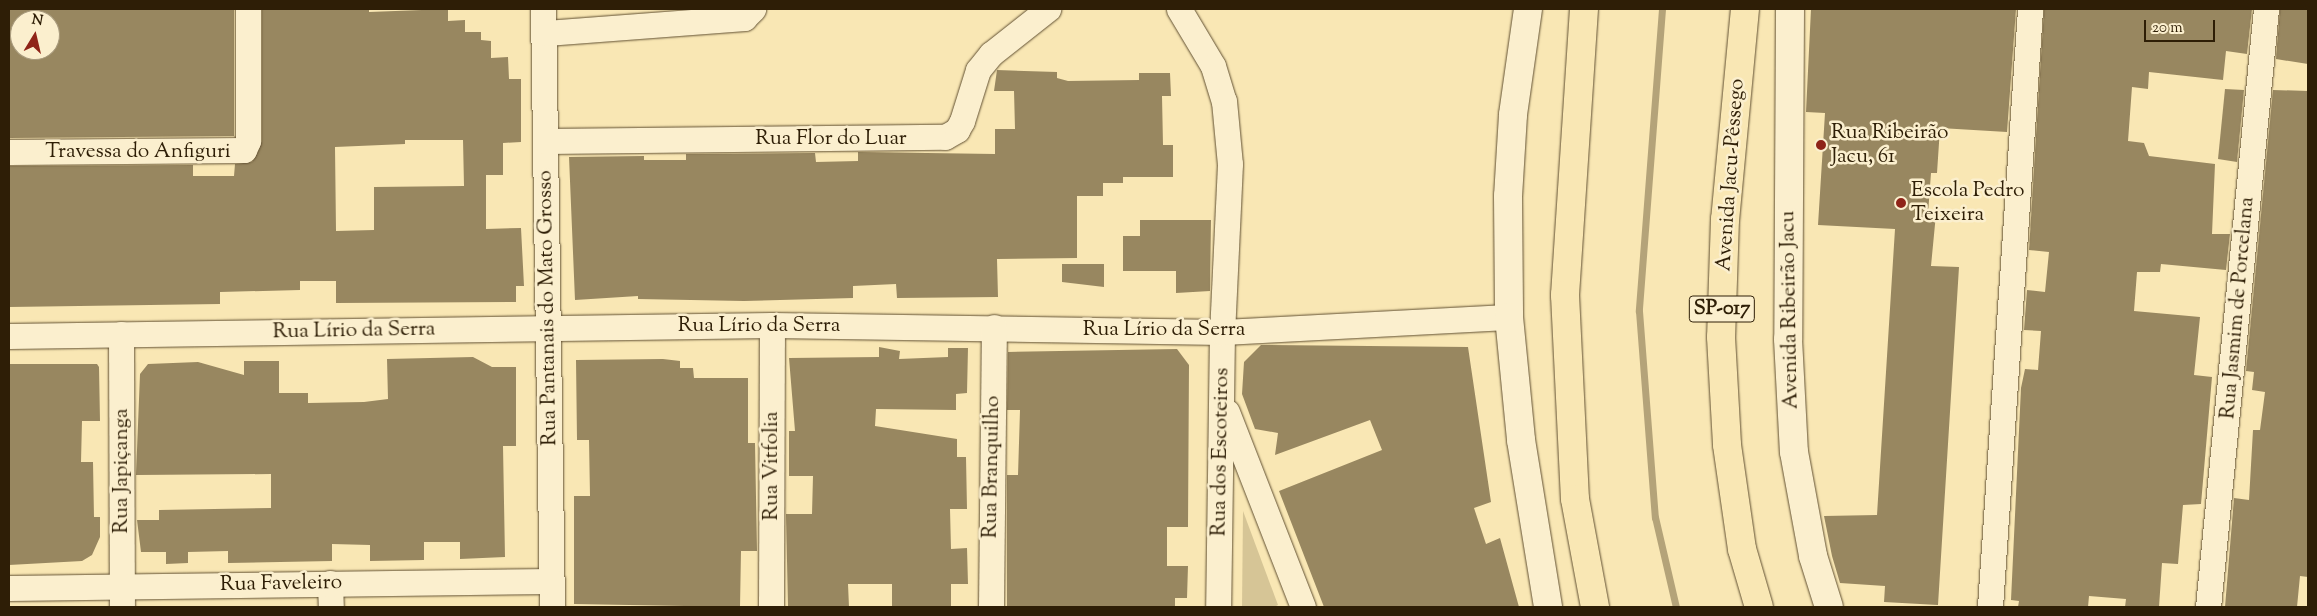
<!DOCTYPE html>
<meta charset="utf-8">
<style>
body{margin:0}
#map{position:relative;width:2317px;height:616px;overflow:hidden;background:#f9e7b4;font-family:"Sorts Mill Goudy",serif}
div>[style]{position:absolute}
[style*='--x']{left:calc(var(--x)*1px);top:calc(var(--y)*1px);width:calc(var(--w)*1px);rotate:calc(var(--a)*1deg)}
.green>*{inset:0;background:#d6c596}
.stream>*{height:7px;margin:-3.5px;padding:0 3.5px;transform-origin:3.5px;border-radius:3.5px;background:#b4a379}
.building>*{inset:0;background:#988760}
.roads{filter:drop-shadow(0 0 1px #615032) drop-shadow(0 0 1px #615032)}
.minor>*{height:25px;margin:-12.5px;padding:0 12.5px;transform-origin:12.5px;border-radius:12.5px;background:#fbefce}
.tertiary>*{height:28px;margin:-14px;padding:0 14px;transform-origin:14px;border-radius:14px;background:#fbefce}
.trunk>*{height:28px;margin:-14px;padding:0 14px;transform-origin:14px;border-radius:14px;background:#f9e7b4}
.dots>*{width:14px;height:14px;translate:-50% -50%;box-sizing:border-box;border:2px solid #fbefce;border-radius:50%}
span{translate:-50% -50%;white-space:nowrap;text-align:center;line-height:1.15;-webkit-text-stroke:5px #fbefce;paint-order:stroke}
.shield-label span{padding:1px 4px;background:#fbefce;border:1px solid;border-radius:4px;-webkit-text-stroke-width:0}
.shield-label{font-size:20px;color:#2e1e06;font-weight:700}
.poi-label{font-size:21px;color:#2e1e06}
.left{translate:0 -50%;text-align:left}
.street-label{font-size:21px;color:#2e1e06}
.frame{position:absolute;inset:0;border:10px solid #2e1e06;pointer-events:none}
.north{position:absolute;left:10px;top:10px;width:50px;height:50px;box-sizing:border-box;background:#fbefce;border:1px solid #a99b7e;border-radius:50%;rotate:9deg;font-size:14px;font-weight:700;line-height:20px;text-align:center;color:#2e1e06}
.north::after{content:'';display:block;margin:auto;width:18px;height:22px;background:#8f2418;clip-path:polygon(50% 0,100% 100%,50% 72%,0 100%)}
.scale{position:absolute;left:2144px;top:20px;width:71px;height:22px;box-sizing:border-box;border:2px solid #2e1e06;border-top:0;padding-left:6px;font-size:15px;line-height:18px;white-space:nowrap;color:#2e1e06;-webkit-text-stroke:4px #fbefce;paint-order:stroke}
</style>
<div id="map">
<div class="green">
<div style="clip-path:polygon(1243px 511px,1278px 605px,1274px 607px,1242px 607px)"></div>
</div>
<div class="stream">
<div style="--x:1662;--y:9;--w:303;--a:94.4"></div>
<div style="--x:1639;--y:311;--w:207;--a:85.6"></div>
<div style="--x:1655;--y:517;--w:92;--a:76.9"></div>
</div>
<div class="building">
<div style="clip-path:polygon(evenodd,9px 9px,234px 9px,234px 136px,9px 138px,9px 9px,20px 20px,50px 20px,50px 50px,20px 50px,20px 20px)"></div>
<div style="clip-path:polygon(evenodd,262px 9px,369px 9px,369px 12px,448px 9px,448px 21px,465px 20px,465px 32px,481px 32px,481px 40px,491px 41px,491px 58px,508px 57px,509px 79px,521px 79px,521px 142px,503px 143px,503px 175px,486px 175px,486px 229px,521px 228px,524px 286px,516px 286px,516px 302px,336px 303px,336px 281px,300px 281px,300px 290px,220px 292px,220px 304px,9px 307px,9px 166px,193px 165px,193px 176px,234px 176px,235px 164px,252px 162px,262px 141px,262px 9px,405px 140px,463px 140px,464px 186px,374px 187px,374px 230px,336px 231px,335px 147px,405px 144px,405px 140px)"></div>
<div style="clip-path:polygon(1811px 9px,2016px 9px,2007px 132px,1940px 128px,1937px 173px,1931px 173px,1928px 214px,1936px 214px,1931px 266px,1959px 267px,1938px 605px,1884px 602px,1885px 586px,1840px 583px,1832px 556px,1824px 516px,1877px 515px,1895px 229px,1818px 225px,1825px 113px,1806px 112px)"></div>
<div style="clip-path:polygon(2044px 9px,2252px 9px,2247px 54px,2226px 51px,2223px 80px,2149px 72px,2148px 89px,2132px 87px,2128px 141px,2144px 143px,2149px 156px,2215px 164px,2212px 234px,2230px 234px,2226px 270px,2161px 264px,2160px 272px,2137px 272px,2134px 311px,2200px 317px,2194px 375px,2212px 377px,2201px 504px,2183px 505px,2178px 564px,2162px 563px,2159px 607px,2125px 607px,2126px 599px,2089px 596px,2088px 607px,2018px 607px,2019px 601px,2011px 600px,2021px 388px,2025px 369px,2038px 370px,2041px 331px,2024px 330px,2027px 290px,2045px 292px,2049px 252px,2029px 250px)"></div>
<div style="clip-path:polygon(2280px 9px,2308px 9px,2308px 64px,2276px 59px)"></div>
<div style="clip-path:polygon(997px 70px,1057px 72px,1057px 78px,1068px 81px,1139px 80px,1139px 73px,1170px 73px,1171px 96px,1162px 96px,1163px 145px,1173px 145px,1173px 177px,1123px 177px,1123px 183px,1103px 183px,1103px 196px,1077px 196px,1077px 258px,997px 259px,998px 297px,897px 298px,896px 284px,853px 286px,853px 298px,744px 301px,638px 299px,638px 296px,575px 300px,569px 157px,644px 156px,644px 160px,686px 160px,686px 154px,815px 153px,816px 162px,858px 161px,858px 152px,995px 154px,995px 129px,1015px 129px,1014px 91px,994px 91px)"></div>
<div style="clip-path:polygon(2225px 89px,2244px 90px,2237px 162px,2218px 159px)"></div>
<div style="clip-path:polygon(2273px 90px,2308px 91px,2308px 577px,2300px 576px,2297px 607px,2225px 607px,2234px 498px,2249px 500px,2253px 430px,2260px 430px,2265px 392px,2252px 390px,2254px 372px,2246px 371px)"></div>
<div style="clip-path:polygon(1140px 220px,1211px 220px,1210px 291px,1176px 293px,1176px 271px,1123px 271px,1123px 236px,1140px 236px)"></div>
<div style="clip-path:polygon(1062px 264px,1104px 264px,1104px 287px,1062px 282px)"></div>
<div style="clip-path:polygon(1261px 345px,1468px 347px,1491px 502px,1474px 508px,1486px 544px,1500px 538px,1519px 607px,1324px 607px,1279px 491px,1382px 450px,1370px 420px,1275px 455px,1278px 433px,1255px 429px,1242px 394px,1244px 362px)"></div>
<div style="clip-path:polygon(879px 347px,900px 351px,899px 359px,948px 357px,948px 348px,968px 348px,967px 393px,956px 394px,956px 410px,876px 409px,875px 426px,957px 439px,957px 457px,966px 457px,967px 509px,950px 509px,951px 549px,967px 548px,968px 584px,951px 584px,951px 607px,892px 607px,892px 584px,848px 584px,849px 607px,788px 607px,786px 514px,812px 514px,813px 476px,789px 476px,789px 431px,795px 431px,789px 358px,879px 357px)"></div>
<div style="clip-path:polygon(1177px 349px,1189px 365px,1188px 527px,1167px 527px,1167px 566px,1188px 566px,1187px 598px,1175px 598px,1175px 607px,1007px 607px,1007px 475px,1018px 475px,1020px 410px,1007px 410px,1008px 352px)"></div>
<div style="clip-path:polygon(473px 357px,492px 367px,516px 367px,516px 446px,503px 446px,505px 557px,460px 559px,460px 542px,424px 542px,424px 560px,370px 561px,370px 545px,332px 544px,332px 561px,228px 563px,228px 551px,188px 552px,188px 563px,166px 564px,166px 552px,141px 552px,137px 520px,159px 520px,159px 510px,271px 508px,271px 474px,136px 475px,140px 374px,148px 364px,198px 362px,244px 375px,244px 361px,279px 361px,279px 393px,308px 393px,308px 403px,364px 402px,388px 399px,387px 359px)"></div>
<div style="clip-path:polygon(663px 359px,680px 361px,680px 368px,693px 368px,694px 378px,748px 378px,748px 443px,755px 443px,757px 551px,741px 551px,740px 607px,574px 604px,574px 496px,590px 496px,589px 440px,577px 440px,576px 360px)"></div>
<div style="clip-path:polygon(9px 364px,97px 364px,99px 367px,100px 421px,82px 421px,81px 462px,93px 462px,94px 517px,100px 517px,100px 537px,92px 555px,82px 561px,9px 565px)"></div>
</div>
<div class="roads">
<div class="minor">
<div style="--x:543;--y:9;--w:598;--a:89.14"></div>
<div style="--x:1179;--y:9;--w:66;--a:59.2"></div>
<div style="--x:1213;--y:66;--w:37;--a:73"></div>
<div style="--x:1224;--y:101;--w:63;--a:84.6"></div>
<div style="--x:1230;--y:164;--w:168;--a:92.7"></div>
<div style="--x:1222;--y:332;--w:275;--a:90.8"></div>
<div style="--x:546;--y:33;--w:199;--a:-4.3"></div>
<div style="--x:744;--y:18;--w:13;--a:-45"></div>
<div style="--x:546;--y:141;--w:399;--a:-0.6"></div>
<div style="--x:945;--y:137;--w:14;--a:-30"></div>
<div style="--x:957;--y:130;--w:10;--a:-61"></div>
<div style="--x:962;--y:121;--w:53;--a:-72.6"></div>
<div style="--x:978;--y:70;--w:21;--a:-51"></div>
<div style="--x:991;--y:54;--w:73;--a:-38.3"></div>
<div style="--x:9;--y:152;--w:235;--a:-0.5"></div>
<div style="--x:244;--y:150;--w:10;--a:-66"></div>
<div style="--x:248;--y:141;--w:132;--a:-90"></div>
<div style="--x:121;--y:334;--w:273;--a:89.8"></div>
<div style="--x:9;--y:336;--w:763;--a:-0.83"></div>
<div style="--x:772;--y:325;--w:450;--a:0.9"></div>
<div style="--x:1222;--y:332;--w:287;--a:-3"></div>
<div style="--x:1227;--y:412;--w:209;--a:68.7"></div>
<div style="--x:330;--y:583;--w:24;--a:88"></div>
<div style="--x:9;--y:588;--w:543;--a:-0.74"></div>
<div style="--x:771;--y:607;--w:282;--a:-89.8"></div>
<div style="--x:991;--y:607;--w:280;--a:-89.4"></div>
<div style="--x:1990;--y:607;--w:599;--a:-86.17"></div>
<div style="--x:2208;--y:607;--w:601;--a:-84.46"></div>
</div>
<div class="tertiary">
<div style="--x:1528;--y:9;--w:107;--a:98.1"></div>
<div style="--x:1513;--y:115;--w:81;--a:93.5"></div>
<div style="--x:1508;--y:196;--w:121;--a:89.5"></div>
<div style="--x:1509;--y:317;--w:124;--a:84.4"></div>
<div style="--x:1521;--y:440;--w:169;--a:80.8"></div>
<div style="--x:1790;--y:9;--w:330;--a:90.3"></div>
<div style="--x:1788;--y:339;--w:113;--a:87"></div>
<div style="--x:1794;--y:452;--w:106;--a:79.6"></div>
<div style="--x:1813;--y:556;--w:53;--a:72.6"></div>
</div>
<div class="trunk">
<div style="--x:1584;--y:9;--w:287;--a:93.8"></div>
<div style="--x:1565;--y:295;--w:204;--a:87.2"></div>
<div style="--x:1575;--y:499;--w:110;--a:79.5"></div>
<div style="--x:1745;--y:9;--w:211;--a:95.4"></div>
<div style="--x:1725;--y:219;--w:118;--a:91.9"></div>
<div style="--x:1721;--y:337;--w:108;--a:86.8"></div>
<div style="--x:1727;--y:445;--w:105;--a:81.8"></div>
<div style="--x:1742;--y:549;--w:60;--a:73.7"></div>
</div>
</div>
<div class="dots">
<div style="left:1821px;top:145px;background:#8f2418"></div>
<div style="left:1901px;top:203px;background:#8f2418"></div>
</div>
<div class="shield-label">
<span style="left:1722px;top:309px">SP-017</span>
</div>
<div class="poi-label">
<span class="left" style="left:1831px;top:145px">Rua Ribeirão<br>Jacu, 61</span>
<span class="left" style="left:1911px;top:203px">Escola Pedro<br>Teixeira</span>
</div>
<div class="street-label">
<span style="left:831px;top:139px">Rua Flor do Luar</span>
<span style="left:138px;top:152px">Travessa do Anfiguri</span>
<span style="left:1731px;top:175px;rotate:-86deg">Avenida Jacu-Pêssego</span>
<span style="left:548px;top:308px;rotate:-91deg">Rua Pantanais do Mato Grosso</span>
<span style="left:2238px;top:308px;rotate:-85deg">Rua Jasmim de Porcelana</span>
<span style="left:1790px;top:310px;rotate:-91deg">Avenida Ribeirão Jacu</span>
<span style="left:759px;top:326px">Rua Lírio da Serra</span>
<span style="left:1164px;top:330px">Rua Lírio da Serra</span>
<span style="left:354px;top:331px;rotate:-1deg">Rua Lírio da Serra</span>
<span style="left:1221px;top:452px;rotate:-89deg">Rua dos Escoteiros</span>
<span style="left:772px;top:466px;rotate:-90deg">Rua Vitfolia</span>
<span style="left:992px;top:467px;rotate:-89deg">Rua Branquilho</span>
<span style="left:122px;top:471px;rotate:-90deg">Rua Japiçanga</span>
<span style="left:281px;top:584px;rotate:-1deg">Rua Faveleiro</span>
</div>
<div class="frame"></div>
<div class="north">N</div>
<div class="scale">20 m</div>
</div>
